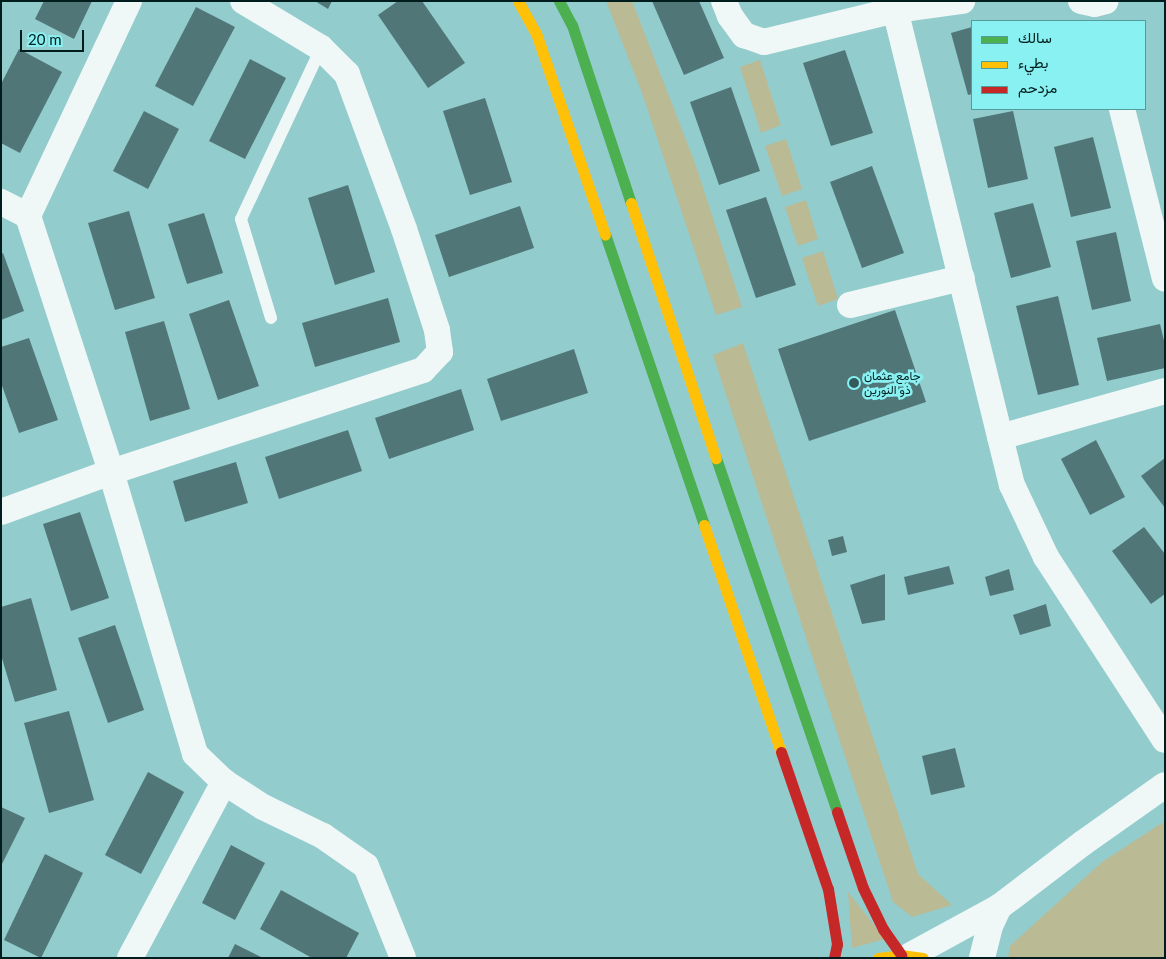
<!DOCTYPE html>
<meta charset="utf-8">
<style>
body{margin:0}
#map{position:relative;width:1166px;height:959px;overflow:hidden;background:#93cccc;font-family:Lato,Vazirmatn,sans-serif}
div>[style]{position:absolute}
[style*='--x']{left:calc(var(--x)*1px);top:calc(var(--y)*1px);width:calc(var(--w)*1px);rotate:calc(var(--a)*1deg)}
.green>*{inset:0;background:#baba94}
.building>*{inset:0;background:#507678}
.lane>*{height:12px;margin:-6px;padding:0 6px;transform-origin:6px;border-radius:6px;background:#eff7f7}
.street>*{height:26px;margin:-13px;padding:0 13px;transform-origin:13px;border-radius:13px;background:#eff7f7}
.fast>*{height:11px;margin:-5.5px;padding:0 5.5px;transform-origin:5.5px;border-radius:5.5px;background:#4caf50}
.slow>*{height:11px;margin:-5.5px;padding:0 5.5px;transform-origin:5.5px;border-radius:5.5px;background:#ffc107}
.jam>*{height:11px;margin:-5.5px;padding:0 5.5px;transform-origin:5.5px;border-radius:5.5px;background:#c62828}
.dots>*{width:14px;height:14px;translate:-50% -50%;box-sizing:border-box;border:2px solid #89f1f2;border-radius:50%}
span{translate:-50% -50%;white-space:nowrap;text-align:center;line-height:1.15;-webkit-text-stroke:5px #89f1f2;paint-order:stroke}
.poi-label{font-size:12px;color:#001d1e}
.left{translate:0 -50%;text-align:left}
.frame{position:absolute;inset:0;border:2px solid #001d1e;pointer-events:none}
.legend{position:absolute;left:971px;top:20px;width:175px;height:90px;box-sizing:border-box;background:#89f1f2;border:1px solid #529c9d;margin:0;padding:6px 9px;list-style:none;font-size:15px;color:#001d1e}
.legend li{display:flex;align-items:center;gap:10px;height:25px}
.legend b{width:25px;border:1px solid #529c9d}
.scale{position:absolute;left:20px;top:30px;width:64px;height:22px;box-sizing:border-box;border:2px solid #001d1e;border-top:0;padding-left:6px;font-size:15px;line-height:18px;white-space:nowrap;color:#001d1e;-webkit-text-stroke:4px #89f1f2;paint-order:stroke}
</style>
<div id="map">
<div class="green">
<div style="clip-path:polygon(606px 1px,632px 1px,695px 163px,742px 307px,716px 315px,642px 93px)"></div>
<div style="clip-path:polygon(760px 60px,781px 125px,761px 133px,740px 67px)"></div>
<div style="clip-path:polygon(786px 139px,802px 189px,782px 196px,765px 146px)"></div>
<div style="clip-path:polygon(806px 200px,818px 239px,798px 246px,785px 207px)"></div>
<div style="clip-path:polygon(823px 251px,838px 299px,818px 306px,802px 258px)"></div>
<div style="clip-path:polygon(743px 343px,918px 874px,952px 905px,912px 917px,893px 902px,713px 355px)"></div>
<div style="clip-path:polygon(1165px 821px,1165px 958px,1008px 958px,1010px 946px,1102px 862px)"></div>
<div style="clip-path:polygon(848px 892px,885px 939px,852px 948px)"></div>
</div>
<div class="building">
<div style="clip-path:polygon(44px 1px,92px 1px,74px 39px,35px 19px)"></div>
<div style="clip-path:polygon(315px 1px,332px 1px,328px 9px)"></div>
<div style="clip-path:polygon(398px 1px,422px 1px,465px 63px,428px 88px,378px 15px)"></div>
<div style="clip-path:polygon(652px 1px,699px 1px,724px 58px,684px 75px)"></div>
<div style="clip-path:polygon(196px 7px,235px 27px,193px 106px,155px 86px)"></div>
<div style="clip-path:polygon(972px 27px,972px 94px,968px 95px,951px 33px)"></div>
<div style="clip-path:polygon(19px 49px,62px 72px,20px 153px,1px 143px,1px 84px)"></div>
<div style="clip-path:polygon(845px 50px,873px 133px,831px 146px,803px 63px)"></div>
<div style="clip-path:polygon(250px 59px,286px 78px,245px 159px,209px 141px)"></div>
<div style="clip-path:polygon(731px 87px,760px 171px,719px 185px,690px 102px)"></div>
<div style="clip-path:polygon(485px 98px,512px 182px,470px 195px,443px 111px)"></div>
<div style="clip-path:polygon(144px 111px,179px 129px,148px 189px,113px 171px)"></div>
<div style="clip-path:polygon(1013px 111px,1028px 179px,988px 188px,973px 119px)"></div>
<div style="clip-path:polygon(1093px 137px,1111px 208px,1071px 217px,1054px 147px)"></div>
<div style="clip-path:polygon(872px 166px,904px 253px,862px 268px,830px 182px)"></div>
<div style="clip-path:polygon(348px 185px,375px 272px,335px 285px,308px 198px)"></div>
<div style="clip-path:polygon(766px 197px,796px 285px,756px 298px,726px 210px)"></div>
<div style="clip-path:polygon(1033px 203px,1051px 267px,1011px 278px,994px 213px)"></div>
<div style="clip-path:polygon(520px 206px,534px 248px,449px 277px,435px 235px)"></div>
<div style="clip-path:polygon(129px 211px,155px 298px,115px 310px,88px 223px)"></div>
<div style="clip-path:polygon(204px 213px,223px 273px,187px 284px,168px 224px)"></div>
<div style="clip-path:polygon(1116px 232px,1131px 301px,1092px 310px,1076px 241px)"></div>
<div style="clip-path:polygon(3px 253px,24px 311px,1px 320px,1px 254px)"></div>
<div style="clip-path:polygon(1058px 296px,1079px 385px,1038px 395px,1016px 306px)"></div>
<div style="clip-path:polygon(388px 298px,400px 342px,315px 367px,302px 323px)"></div>
<div style="clip-path:polygon(229px 300px,259px 386px,218px 400px,189px 314px)"></div>
<div style="clip-path:polygon(895px 310px,926px 402px,809px 441px,778px 349px)"></div>
<div style="clip-path:polygon(164px 321px,190px 409px,150px 421px,125px 332px)"></div>
<div style="clip-path:polygon(1160px 324px,1165px 345px,1165px 368px,1107px 381px,1097px 338px)"></div>
<div style="clip-path:polygon(29px 338px,58px 420px,19px 433px,1px 383px,1px 347px)"></div>
<div style="clip-path:polygon(574px 349px,588px 393px,501px 421px,487px 379px)"></div>
<div style="clip-path:polygon(461px 389px,474px 430px,389px 459px,375px 418px)"></div>
<div style="clip-path:polygon(348px 430px,362px 471px,279px 499px,265px 457px)"></div>
<div style="clip-path:polygon(1096px 440px,1125px 497px,1090px 515px,1061px 459px)"></div>
<div style="clip-path:polygon(1165px 458px,1165px 508px,1141px 476px)"></div>
<div style="clip-path:polygon(236px 462px,248px 503px,185px 522px,173px 481px)"></div>
<div style="clip-path:polygon(80px 512px,109px 598px,71px 611px,43px 524px)"></div>
<div style="clip-path:polygon(1144px 527px,1165px 554px,1165px 594px,1151px 604px,1112px 551px)"></div>
<div style="clip-path:polygon(843px 536px,847px 552px,832px 556px,828px 540px)"></div>
<div style="clip-path:polygon(949px 566px,954px 584px,908px 595px,904px 577px)"></div>
<div style="clip-path:polygon(1009px 569px,1014px 590px,990px 596px,985px 577px)"></div>
<div style="clip-path:polygon(885px 574px,885px 620px,862px 624px,850px 585px)"></div>
<div style="clip-path:polygon(31px 598px,57px 690px,15px 702px,1px 655px,1px 607px)"></div>
<div style="clip-path:polygon(1046px 604px,1051px 626px,1020px 635px,1013px 615px)"></div>
<div style="clip-path:polygon(115px 625px,144px 710px,108px 723px,78px 638px)"></div>
<div style="clip-path:polygon(69px 711px,94px 800px,49px 813px,24px 723px)"></div>
<div style="clip-path:polygon(955px 748px,965px 787px,931px 795px,922px 756px)"></div>
<div style="clip-path:polygon(148px 772px,184px 792px,141px 874px,105px 855px)"></div>
<div style="clip-path:polygon(1px 807px,25px 818px,1px 866px)"></div>
<div style="clip-path:polygon(231px 845px,265px 863px,235px 920px,202px 903px)"></div>
<div style="clip-path:polygon(45px 854px,83px 873px,41px 958px,4px 940px)"></div>
<div style="clip-path:polygon(281px 890px,359px 933px,346px 958px,312px 958px,260px 929px)"></div>
<div style="clip-path:polygon(235px 944px,263px 958px,228px 958px)"></div>
</div>
<div class="lane">
<div style="--x:271;--y:318;--w:103;--a:-106.9"></div>
<div style="--x:241;--y:219;--w:189;--a:-64.9"></div>
</div>
<div class="street">
<div style="--x:129;--y:1;--w:238;--a:115.2"></div>
<div style="--x:28;--y:216;--w:269;--a:72"></div>
<div style="--x:111;--y:472;--w:294;--a:73.4"></div>
<div style="--x:195;--y:754;--w:40;--a:44"></div>
<div style="--x:224;--y:782;--w:46;--a:32.7"></div>
<div style="--x:263;--y:807;--w:67;--a:25.8"></div>
<div style="--x:323;--y:836;--w:52;--a:34.9"></div>
<div style="--x:366;--y:866;--w:99;--a:68.1"></div>
<div style="--x:724;--y:1;--w:16;--a:68"></div>
<div style="--x:730;--y:16;--w:24;--a:54"></div>
<div style="--x:744;--y:35;--w:21;--a:19"></div>
<div style="--x:764;--y:42;--w:135;--a:-13.7"></div>
<div style="--x:895;--y:10;--w:68;--a:-7.7"></div>
<div style="--x:893;--y:1;--w:498;--a:76.2"></div>
<div style="--x:1012;--y:485;--w:80;--a:64.7"></div>
<div style="--x:1046;--y:557;--w:218;--a:57"></div>
<div style="--x:1081;--y:1;--w:14;--a:12"></div>
<div style="--x:1095;--y:4;--w:11;--a:-15"></div>
<div style="--x:1122;--y:109;--w:175;--a:75.8"></div>
<div style="--x:1;--y:202;--w:30;--a:27"></div>
<div style="--x:850;--y:305;--w:115;--a:-13.6"></div>
<div style="--x:1000;--y:437;--w:171;--a:-15.6"></div>
<div style="--x:1;--y:512;--w:117;--a:-20"></div>
<div style="--x:111;--y:472;--w:328;--a:-18.1"></div>
<div style="--x:423;--y:370;--w:25;--a:-47"></div>
<div style="--x:440;--y:352;--w:22;--a:-98"></div>
<div style="--x:437;--y:330;--w:106;--a:-108.1"></div>
<div style="--x:404;--y:229;--w:165;--a:-110.2"></div>
<div style="--x:347;--y:74;--w:37;--a:-135"></div>
<div style="--x:321;--y:48;--w:91;--a:-148.9"></div>
<div style="--x:911;--y:955;--w:100;--a:-28.6"></div>
<div style="--x:999;--y:907;--w:106;--a:-37.3"></div>
<div style="--x:1083;--y:843;--w:100;--a:-35.3"></div>
<div style="--x:130;--y:958;--w:200;--a:-61.9"></div>
<div style="--x:982;--y:958;--w:33;--a:-76"></div>
<div style="--x:990;--y:926;--w:21;--a:-65"></div>
</div>
<div class="fast">
<div style="--x:559;--y:1;--w:27;--a:62"></div>
<div style="--x:572;--y:25;--w:188;--a:71.7"></div>
<div style="--x:605;--y:234;--w:307;--a:71.2"></div>
<div style="--x:716;--y:458;--w:374;--a:71.1"></div>
</div>
<div class="slow">
<div style="--x:518;--y:1;--w:37;--a:61"></div>
<div style="--x:536;--y:33;--w:213;--a:71.1"></div>
<div style="--x:631;--y:203;--w:269;--a:71.6"></div>
<div style="--x:704;--y:525;--w:240;--a:71.3"></div>
<div style="--x:878;--y:958;--w:23;--a:-7"></div>
<div style="--x:901;--y:955;--w:22;--a:8"></div>
</div>
<div class="jam">
<div style="--x:781;--y:752;--w:145;--a:71.1"></div>
<div style="--x:828;--y:889;--w:56;--a:80.7"></div>
<div style="--x:837;--y:944;--w:14;--a:102"></div>
<div style="--x:837;--y:812;--w:80;--a:71.1"></div>
<div style="--x:863;--y:888;--w:46;--a:64"></div>
<div style="--x:883;--y:929;--w:32;--a:55"></div>
</div>
<div class="dots">
<div style="left:854px;top:383px;background:#335a5b"></div>
</div>
<div class="poi-label">
<span class="left" style="left:864px;top:383px">جامع عثمان<br>ذو النورين</span>
</div>
<div class="frame"></div>
<ul class="legend">
<li><b style="height:6px;background:#4caf50"></b>سالك</li>
<li><b style="height:6px;background:#ffc107"></b>بطيء</li>
<li><b style="height:6px;background:#c62828"></b>مزدحم</li>
</ul>
<div class="scale">20 m</div>
</div>
